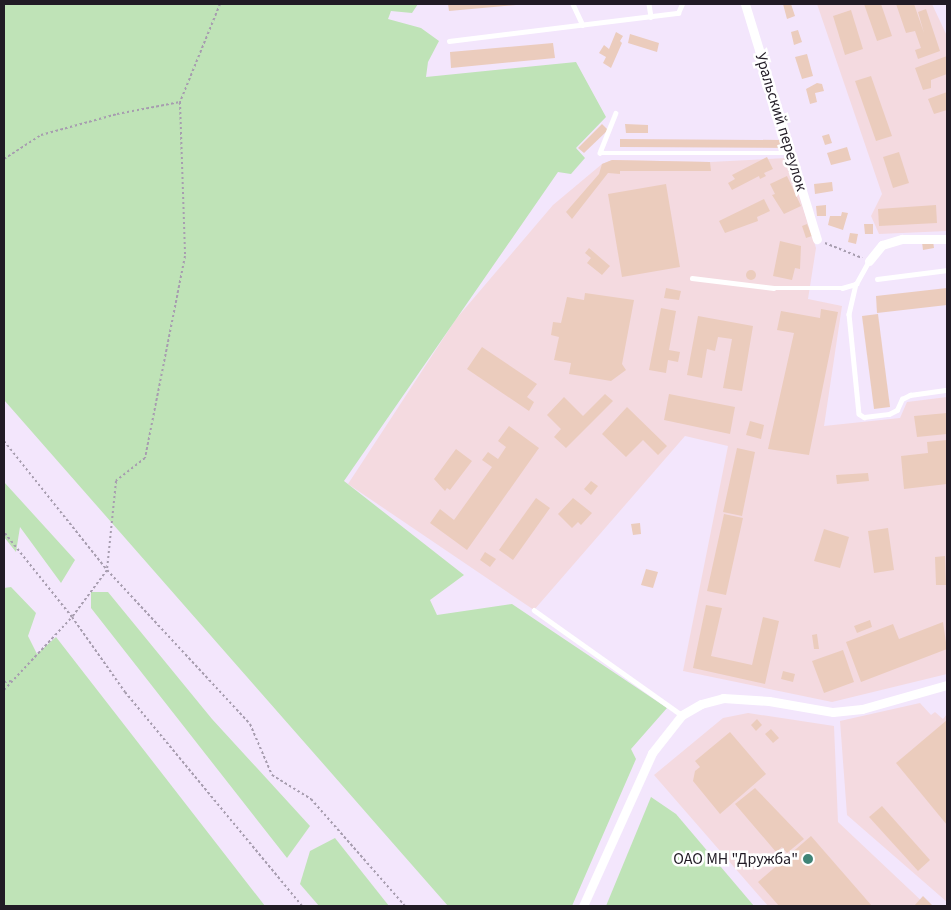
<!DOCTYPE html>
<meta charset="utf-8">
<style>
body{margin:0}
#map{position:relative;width:951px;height:910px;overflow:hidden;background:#f3e6fc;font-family:"Source Sans 3",sans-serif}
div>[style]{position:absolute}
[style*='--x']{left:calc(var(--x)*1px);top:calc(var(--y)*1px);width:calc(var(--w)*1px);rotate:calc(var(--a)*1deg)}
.industrial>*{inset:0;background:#f4dae0}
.green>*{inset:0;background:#bfe3b7}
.building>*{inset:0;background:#ebccbd}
.round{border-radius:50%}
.path>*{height:2px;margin-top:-1px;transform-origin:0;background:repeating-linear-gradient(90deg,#a79daf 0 2.5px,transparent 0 5px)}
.lane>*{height:4.5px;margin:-2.25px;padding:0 2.25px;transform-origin:2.25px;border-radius:2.25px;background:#fff}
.street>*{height:9px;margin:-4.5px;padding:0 4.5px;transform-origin:4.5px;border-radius:4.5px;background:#fff}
.dots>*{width:14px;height:14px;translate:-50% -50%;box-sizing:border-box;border:2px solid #fff;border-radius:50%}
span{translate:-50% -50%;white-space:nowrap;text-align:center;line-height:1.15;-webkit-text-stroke:5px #fff;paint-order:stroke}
.street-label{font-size:16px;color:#211b25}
.poi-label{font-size:16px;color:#211b25}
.right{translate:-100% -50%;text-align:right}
.frame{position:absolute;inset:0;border:5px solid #211b25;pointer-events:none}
</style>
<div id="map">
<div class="industrial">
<div style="clip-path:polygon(817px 4px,932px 4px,947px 36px,947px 231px,879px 234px,871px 216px,882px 194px)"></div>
<div style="clip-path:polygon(787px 158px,816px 248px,808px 299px,842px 306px,824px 426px,900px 418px,907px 402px,947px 397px,947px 674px,832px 702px,683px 671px,728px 446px,685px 436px,534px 610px,348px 484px,456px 319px,553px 205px,602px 164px,612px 160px,710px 162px)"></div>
<div style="clip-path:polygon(920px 703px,931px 715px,935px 712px,943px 719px,947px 714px,947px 902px,847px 815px,840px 721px)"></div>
<div style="clip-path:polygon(748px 713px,834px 726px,838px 822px,927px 906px,768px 906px,654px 775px,723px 718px)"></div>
</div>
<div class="green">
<div style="clip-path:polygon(4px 4px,418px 4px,412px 13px,391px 11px,388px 19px,421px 28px,439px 41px,428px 62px,426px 77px,576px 62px,606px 117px,576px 148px,585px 158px,571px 174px,558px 172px,344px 481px,464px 575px,430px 600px,437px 615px,512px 604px,667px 708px,631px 749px,636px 759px,572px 906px,448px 906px,4px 400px)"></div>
<div style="clip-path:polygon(4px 482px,75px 560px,61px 583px,20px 527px,16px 552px,4px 537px)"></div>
<div style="clip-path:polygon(11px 587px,36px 613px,28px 636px,37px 654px,56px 637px,265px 906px,4px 906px,4px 588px)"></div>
<div style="clip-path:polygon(91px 592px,108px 592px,212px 719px,310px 826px,287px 858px,91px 608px)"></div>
<div style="clip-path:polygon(651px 797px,676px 814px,754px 906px,606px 906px)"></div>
<div style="clip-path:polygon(335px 838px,389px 906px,319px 906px,300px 884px,310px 851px)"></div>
</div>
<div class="building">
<div style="clip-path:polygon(448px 4px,516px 4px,516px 5px,449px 11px)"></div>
<div style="clip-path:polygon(783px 4px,791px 4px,795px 16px,787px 19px)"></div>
<div style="clip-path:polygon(864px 4px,881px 4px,892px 36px,877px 41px)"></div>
<div style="clip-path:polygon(896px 4px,914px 4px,924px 33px,918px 12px,926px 9px,940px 51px,918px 59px,915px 50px,921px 48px,915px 31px,906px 33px)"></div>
<div style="clip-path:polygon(851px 10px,863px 49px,845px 55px,833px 16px)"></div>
<div style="clip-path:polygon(798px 30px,802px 42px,794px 45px,791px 32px)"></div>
<div style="clip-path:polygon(616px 32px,623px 36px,620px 41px,622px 43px,611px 68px,603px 63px,606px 57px,599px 53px,604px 45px,609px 49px)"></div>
<div style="clip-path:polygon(630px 34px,659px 43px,657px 52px,628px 43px)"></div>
<div style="clip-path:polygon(553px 43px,555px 58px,451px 68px,450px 52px)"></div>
<div style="clip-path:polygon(807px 54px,813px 76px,802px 79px,795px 57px)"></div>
<div style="clip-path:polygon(947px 56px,947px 74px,931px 80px,931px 88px,923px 90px,915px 68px)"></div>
<div style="clip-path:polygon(871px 76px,892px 136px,876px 141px,855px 81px)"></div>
<div style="clip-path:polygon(817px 83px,822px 84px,824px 91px,815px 93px,817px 102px,810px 104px,806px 89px)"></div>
<div style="clip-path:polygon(947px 92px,947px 110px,934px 114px,928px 99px)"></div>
<div style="clip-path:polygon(602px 124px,608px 130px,584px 153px,578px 148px)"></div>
<div style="clip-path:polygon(625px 124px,648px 125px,648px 133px,626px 133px)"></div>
<div style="clip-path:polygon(829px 134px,832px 143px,825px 145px,822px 136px)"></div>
<div style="clip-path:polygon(620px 139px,783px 140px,786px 148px,620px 147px)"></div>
<div style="clip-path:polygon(847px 147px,851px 160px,831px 165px,827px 153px)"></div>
<div style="clip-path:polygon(899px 152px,909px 183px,893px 188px,883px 157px)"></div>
<div style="clip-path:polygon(767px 157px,773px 169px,764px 173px,766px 176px,760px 179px,759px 176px,732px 190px,728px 183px,735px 179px,732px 175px)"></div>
<div style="clip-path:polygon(612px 160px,710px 162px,711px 171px,620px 171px,620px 174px,608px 173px,572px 219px,566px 212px,599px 174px,602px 164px)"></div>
<div style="clip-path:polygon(787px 176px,801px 206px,784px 214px,772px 195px,775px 194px,770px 184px)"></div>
<div style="clip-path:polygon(832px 182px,833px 191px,815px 194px,814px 184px)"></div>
<div style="clip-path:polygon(666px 184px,680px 267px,622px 277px,608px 194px)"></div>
<div style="clip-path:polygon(764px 199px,770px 211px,757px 217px,758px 221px,725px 233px,719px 221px)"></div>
<div style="clip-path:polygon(826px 205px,826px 216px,817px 216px,816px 206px)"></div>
<div style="clip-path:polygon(936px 205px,937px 223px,879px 226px,878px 209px)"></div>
<div style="clip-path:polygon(842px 212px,848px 213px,843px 230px,828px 225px,830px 216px,841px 216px)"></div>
<div style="clip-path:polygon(807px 224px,812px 236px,806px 238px,802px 226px)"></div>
<div style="clip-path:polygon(864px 224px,873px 224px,873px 234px,865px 234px)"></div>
<div style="clip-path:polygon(850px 233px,858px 234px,856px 244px,848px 242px)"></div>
<div style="clip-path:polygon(780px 241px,801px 246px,800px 269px,795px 268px,792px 280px,773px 276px)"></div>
<div style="clip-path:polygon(933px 241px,934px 248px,923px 250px,922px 242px)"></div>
<div style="clip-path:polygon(589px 248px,610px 266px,602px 275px,587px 263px,591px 258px,585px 253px)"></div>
<div class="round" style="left:746px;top:270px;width:10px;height:10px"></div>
<div style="clip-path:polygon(666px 288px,681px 291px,679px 300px,664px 298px)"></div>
<div style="clip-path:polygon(947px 288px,947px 305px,877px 313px,876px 296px)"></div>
<div style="clip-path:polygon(585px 293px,634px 300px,622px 364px,626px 370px,611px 381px,569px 374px,571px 363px,554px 360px,559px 337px,551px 335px,553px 322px,561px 323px,567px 297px,584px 300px)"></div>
<div style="clip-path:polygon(661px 308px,676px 311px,669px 350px,680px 352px,678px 362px,668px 360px,666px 373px,649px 370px)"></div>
<div style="clip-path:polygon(821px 309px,838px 312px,809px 455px,768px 449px,794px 333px,777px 330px,781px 311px,820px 318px)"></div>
<div style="clip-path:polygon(878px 314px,890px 407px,874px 409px,862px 316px)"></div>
<div style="clip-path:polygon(698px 316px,753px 326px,742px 391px,723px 388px,732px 339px,718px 337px,715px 351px,707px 349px,702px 378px,687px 375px)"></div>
<div style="clip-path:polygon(482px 347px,537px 384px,527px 397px,534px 402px,529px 411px,467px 369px)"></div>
<div style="clip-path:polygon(605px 394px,613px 401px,566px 448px,554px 437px,561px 429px,547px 415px,564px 397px,583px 416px)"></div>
<div style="clip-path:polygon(669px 394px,735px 407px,730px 434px,664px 420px)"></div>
<div style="clip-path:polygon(627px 407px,667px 446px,658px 455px,643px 440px,626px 457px,602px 434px)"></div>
<div style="clip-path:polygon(947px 413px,947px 434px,917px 437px,914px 416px)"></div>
<div style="clip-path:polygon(750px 421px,764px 425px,761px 439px,746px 435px)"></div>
<div style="clip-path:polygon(509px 426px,539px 448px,467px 550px,430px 523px,440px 509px,454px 520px,492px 467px,482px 460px,488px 452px,498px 459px,506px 447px,498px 441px)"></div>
<div style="clip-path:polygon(947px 440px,947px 484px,904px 489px,901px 456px,928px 453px,927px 442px)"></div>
<div style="clip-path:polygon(737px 448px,755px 452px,742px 516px,723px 512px)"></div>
<div style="clip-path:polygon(456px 449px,472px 461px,450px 490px,447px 488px,445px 491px,434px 479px)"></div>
<div style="clip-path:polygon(868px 473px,869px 481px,837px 484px,836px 475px)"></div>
<div style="clip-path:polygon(591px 481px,598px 486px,591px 495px,584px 489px)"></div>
<div style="clip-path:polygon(536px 498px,550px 508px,513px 560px,499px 550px)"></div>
<div style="clip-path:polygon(573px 498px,592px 513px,581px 525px,578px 522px,572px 528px,558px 514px)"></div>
<div style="clip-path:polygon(724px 514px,743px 518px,726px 595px,707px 591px)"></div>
<div style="clip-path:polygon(640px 523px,641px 534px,633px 535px,631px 524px)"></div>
<div style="clip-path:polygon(888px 528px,894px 570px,874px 573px,868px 531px)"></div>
<div style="clip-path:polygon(824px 529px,849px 537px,840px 568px,814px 561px)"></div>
<div style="clip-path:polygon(485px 552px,496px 559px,490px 567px,480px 560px)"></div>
<div style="clip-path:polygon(945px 556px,946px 585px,936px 585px,935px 557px)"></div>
<div style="clip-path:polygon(646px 569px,658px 572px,653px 588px,641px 585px)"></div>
<div style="clip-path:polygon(706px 605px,722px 608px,711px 656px,752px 665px,763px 617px,779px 621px,765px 684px,693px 668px)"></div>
<div style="clip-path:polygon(870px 620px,872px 627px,857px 633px,854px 626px)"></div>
<div style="clip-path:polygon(943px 622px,947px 649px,861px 682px,846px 642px,893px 624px,899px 639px)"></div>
<div style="clip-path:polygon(817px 634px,819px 649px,814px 649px,812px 635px)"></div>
<div style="clip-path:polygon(843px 650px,854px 682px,824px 693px,812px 661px)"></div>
<div style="clip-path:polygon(783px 671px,795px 674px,793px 682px,781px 679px)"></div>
<div style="clip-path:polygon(757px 719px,762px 725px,756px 731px,751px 725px)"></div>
<div style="clip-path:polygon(947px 720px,947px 825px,896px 763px)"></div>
<div style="clip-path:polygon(771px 729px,779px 738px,773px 743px,765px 734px)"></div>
<div style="clip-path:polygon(730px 732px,766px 774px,720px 814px,693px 781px,695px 771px,700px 767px,695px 761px)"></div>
<div style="clip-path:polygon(755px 788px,804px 839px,787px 853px,782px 847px,776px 852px,735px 804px)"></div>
<div style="clip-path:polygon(882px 806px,930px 860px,918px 871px,869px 817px)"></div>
<div style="clip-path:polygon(811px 836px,872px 906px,779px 906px,758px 882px)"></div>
<div style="clip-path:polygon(923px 896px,933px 906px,914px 906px)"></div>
</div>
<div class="path">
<div style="--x:220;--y:4;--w:106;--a:112.2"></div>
<div style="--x:180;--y:102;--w:154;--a:88.1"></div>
<div style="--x:185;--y:256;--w:206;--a:101.2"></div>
<div style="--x:145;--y:458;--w:37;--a:142"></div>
<div style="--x:116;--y:481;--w:89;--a:95.8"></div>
<div style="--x:107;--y:570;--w:210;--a:47.1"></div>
<div style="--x:250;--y:724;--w:56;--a:66.7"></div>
<div style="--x:272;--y:775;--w:46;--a:31.6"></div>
<div style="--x:311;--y:799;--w:142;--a:48.7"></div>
<div style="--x:4;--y:159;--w:44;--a:-33"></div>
<div style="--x:41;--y:135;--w:79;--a:-15.4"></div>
<div style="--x:117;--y:114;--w:64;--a:-10.8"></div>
<div style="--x:825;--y:243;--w:40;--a:22"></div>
<div style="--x:4;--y:441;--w:165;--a:51.4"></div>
<div style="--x:107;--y:570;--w:59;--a:126.7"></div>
<div style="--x:72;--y:617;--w:109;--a:-128.7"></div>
<div style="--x:4;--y:682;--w:7;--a:-8"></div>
<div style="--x:4;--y:690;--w:100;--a:-47"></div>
<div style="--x:72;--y:617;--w:92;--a:54.8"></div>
<div style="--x:125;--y:692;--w:278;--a:50.4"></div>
</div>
<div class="lane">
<div style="--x:573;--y:4;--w:23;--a:65"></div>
<div style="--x:649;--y:4;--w:13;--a:81"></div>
<div style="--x:449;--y:41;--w:231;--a:-7"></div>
<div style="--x:678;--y:13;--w:10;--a:-66"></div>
<div style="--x:616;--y:113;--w:43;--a:111.8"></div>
<div style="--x:600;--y:153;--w:191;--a:0"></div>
<div style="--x:692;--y:278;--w:82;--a:7"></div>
<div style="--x:773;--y:288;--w:69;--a:0"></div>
<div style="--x:842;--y:288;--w:15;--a:-16"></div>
<div style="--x:856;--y:284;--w:26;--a:-61"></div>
<div style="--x:877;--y:279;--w:71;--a:-7.3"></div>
<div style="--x:856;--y:284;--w:31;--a:103"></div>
<div style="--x:849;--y:314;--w:100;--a:84.3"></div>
<div style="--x:859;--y:414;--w:6;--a:31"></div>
<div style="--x:864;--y:417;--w:25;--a:-7"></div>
<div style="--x:889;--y:414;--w:9;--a:-27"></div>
<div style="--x:897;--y:410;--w:12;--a:-66"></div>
<div style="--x:902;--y:399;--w:9;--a:-27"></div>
<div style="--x:910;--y:395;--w:37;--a:-8"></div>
<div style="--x:534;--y:610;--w:181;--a:35.4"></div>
</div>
<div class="street">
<div style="--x:745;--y:4;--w:246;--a:73"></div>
<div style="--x:869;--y:261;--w:21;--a:-51"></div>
<div style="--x:882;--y:245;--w:21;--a:-17"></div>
<div style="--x:902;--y:239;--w:45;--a:0"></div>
<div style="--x:583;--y:906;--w:168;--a:-65.7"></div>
<div style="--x:652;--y:753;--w:48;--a:-51.7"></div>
<div style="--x:682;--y:715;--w:22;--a:-30"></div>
<div style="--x:701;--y:704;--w:23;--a:-15"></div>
<div style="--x:723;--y:698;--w:46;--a:3.7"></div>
<div style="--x:769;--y:701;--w:65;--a:9.8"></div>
<div style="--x:833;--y:712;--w:29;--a:-6"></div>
<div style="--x:862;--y:709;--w:88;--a:-15.8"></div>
</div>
<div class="dots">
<div style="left:808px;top:859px;background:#408476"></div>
</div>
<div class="street-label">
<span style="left:781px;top:122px;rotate:73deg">Уральский переулок</span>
</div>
<div class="poi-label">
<span class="right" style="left:798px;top:859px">ОАО МН "Дружба"</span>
</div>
<div class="frame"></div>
</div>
